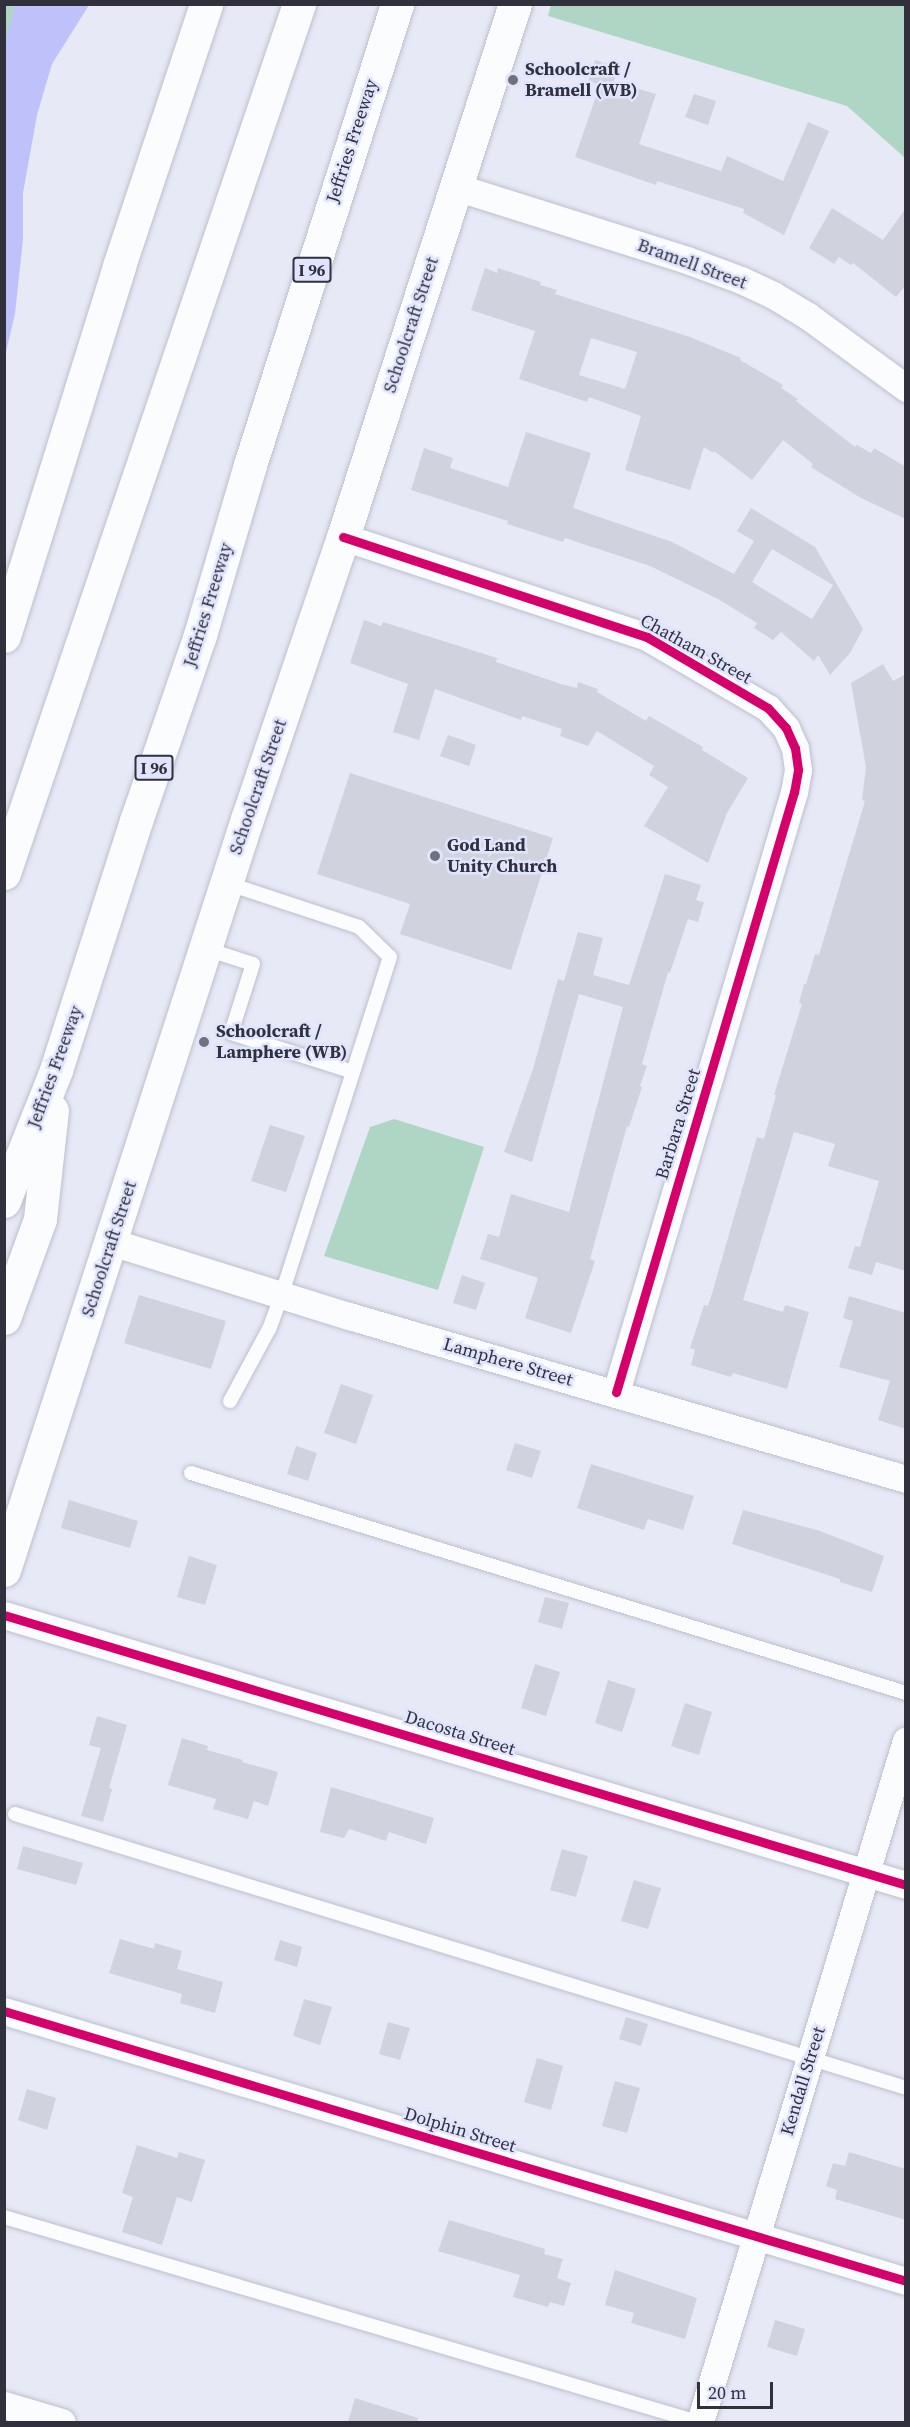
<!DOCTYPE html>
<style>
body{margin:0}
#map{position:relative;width:910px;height:2427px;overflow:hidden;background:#e7e9f7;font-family:"Source Serif 4",serif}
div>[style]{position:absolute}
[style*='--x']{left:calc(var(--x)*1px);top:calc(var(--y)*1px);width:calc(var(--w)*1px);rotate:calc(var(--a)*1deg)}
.green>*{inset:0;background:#afd6c5}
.water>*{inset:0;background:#bfc2fa}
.building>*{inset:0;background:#d0d2de}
.roads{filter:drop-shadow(0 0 2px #bebfcc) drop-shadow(0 0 2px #bebfcc)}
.lane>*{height:14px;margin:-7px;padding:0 7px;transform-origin:7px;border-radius:7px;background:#fbfcfe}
.street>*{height:27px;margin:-13.5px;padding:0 13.5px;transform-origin:13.5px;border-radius:13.5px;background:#fbfcfe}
.secondary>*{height:33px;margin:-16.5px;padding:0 16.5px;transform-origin:16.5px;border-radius:16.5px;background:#fbfcfe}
.highway>*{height:33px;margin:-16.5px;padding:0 16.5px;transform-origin:16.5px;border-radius:16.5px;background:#fbfcfe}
.cycleway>*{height:9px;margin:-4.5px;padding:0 4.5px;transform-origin:4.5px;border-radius:4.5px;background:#d6006c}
.dots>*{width:16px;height:16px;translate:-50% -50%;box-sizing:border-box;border:3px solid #e1e4fd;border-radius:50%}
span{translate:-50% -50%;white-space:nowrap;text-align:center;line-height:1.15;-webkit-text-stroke:5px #e1e4fd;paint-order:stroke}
.shield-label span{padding:2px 4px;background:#e1e4fd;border:2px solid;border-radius:4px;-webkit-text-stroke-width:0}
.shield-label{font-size:16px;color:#30313d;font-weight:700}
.poi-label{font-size:18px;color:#30313d;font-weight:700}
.left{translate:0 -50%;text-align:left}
.street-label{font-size:18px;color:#30313d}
.frame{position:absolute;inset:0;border:6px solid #30313d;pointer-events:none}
.scale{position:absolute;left:697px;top:2382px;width:76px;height:27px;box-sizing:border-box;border:3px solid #30313d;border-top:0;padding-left:8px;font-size:18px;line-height:21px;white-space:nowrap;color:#30313d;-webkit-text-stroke:4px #e1e4fd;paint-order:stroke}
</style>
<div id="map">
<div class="green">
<div style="clip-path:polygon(5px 5px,15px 5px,5px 48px)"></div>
<div style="clip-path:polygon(551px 5px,905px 5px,905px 158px,847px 106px,548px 16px)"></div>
<div style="clip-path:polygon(394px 1119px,484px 1147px,438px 1290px,324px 1256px,370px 1127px)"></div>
</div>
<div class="water">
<div style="clip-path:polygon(15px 5px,89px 5px,52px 64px,37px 115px,23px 193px,23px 239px,15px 314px,5px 356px,4px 48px)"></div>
</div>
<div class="building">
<div style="clip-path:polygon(595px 60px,618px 67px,614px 82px,656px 94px,639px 144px,721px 171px,727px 156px,783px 181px,808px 122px,829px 131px,784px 235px,743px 213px,744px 209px,657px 181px,656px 185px,575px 157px,600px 85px,588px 81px)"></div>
<div style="clip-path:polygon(694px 94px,716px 101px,708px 125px,685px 117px)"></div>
<div style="clip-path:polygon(832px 208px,883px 240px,906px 208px,906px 285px,896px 297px,853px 263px,851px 265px,839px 257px,834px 264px,809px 248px)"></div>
<div style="clip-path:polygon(evenodd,485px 268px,497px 273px,498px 268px,541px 282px,540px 285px,557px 290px,555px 294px,690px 337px,741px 358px,740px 360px,783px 385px,781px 388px,798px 399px,796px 401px,855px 447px,857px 445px,871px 453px,874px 448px,906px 467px,906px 519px,861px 498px,811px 467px,813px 464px,783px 440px,752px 480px,714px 451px,713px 453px,704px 447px,690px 490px,625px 470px,641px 416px,589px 397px,587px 402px,519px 379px,535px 331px,471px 310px,485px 268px,591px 338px,637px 352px,625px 389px,579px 375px,591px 338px)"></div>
<div style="clip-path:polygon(evenodd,526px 432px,591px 453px,573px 508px,672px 542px,734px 574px,754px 541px,737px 531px,751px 508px,815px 547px,863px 629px,850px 653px,830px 675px,818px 655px,814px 661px,781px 632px,773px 640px,754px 628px,757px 623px,718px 599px,650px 566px,565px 538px,563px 542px,507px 524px,508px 521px,411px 490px,424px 448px,453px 458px,450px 468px,508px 487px,526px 432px,772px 549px,833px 585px,812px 619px,752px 582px,772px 549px)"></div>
<div style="clip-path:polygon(364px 620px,381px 626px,383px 622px,497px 658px,496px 662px,561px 684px,577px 688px,578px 682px,598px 689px,597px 692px,646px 721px,649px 716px,703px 747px,702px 750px,748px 778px,727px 813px,708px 863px,644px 826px,668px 787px,649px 775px,654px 766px,597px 731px,588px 746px,560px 736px,562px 729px,522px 716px,521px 720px,435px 689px,419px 740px,393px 732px,408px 684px,350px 663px)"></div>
<div style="clip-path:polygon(883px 664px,893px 681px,906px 674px,906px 1271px,876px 1262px,872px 1275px,848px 1268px,855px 1246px,860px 1247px,879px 1181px,828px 1166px,835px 1144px,794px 1132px,743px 1300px,783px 1312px,785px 1305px,809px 1312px,787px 1389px,733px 1373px,731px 1377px,691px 1365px,695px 1350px,690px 1348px,704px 1305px,708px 1306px,713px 1290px,757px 1137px,764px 1139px,776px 1095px,774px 1095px,802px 1004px,799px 1003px,804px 984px,806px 984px,815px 954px,819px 955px,865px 801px,862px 800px,866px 767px,851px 683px)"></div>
<div style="clip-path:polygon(448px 735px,476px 745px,469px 766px,440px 756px)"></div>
<div style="clip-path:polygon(350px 773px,553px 838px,511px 970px,400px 934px,410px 904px,317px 874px)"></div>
<div style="clip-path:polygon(665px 874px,701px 885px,696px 900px,704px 902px,698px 922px,688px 919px,670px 973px,668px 972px,642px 1064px,647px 1066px,640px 1086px,642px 1087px,629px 1127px,627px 1126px,590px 1259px,595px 1261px,571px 1333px,525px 1318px,538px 1278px,480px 1259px,488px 1234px,499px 1237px,511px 1194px,569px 1212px,623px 1007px,579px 994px,532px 1162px,504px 1152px,533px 1069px,558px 979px,564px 981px,578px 932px,603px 938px,593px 975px,629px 985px)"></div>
<div style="clip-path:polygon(270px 1125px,305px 1136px,286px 1192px,251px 1181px)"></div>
<div style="clip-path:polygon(462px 1275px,485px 1283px,476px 1310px,453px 1303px)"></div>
<div style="clip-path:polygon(139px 1295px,226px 1321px,211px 1369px,124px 1343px)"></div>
<div style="clip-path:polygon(849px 1296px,906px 1313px,906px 1429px,878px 1420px,890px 1381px,839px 1367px,853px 1321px,843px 1318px)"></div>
<div style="clip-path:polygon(341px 1384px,373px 1395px,356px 1444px,324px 1433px)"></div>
<div style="clip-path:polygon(515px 1443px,541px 1451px,532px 1478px,506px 1470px)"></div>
<div style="clip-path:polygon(296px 1446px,317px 1453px,308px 1481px,287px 1474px)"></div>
<div style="clip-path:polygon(591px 1464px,694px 1496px,683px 1530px,648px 1519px,644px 1530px,577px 1508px)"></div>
<div style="clip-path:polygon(69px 1500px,138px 1521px,130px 1548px,61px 1528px)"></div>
<div style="clip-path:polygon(743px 1510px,820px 1531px,884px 1556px,872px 1592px,840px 1582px,840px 1579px,732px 1544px)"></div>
<div style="clip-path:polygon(189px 1556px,217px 1565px,205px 1605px,177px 1597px)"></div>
<div style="clip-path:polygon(545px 1597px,569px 1603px,562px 1629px,538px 1622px)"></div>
<div style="clip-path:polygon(535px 1664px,560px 1672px,546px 1716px,521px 1708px)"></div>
<div style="clip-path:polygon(608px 1680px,636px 1689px,622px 1732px,595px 1723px)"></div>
<div style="clip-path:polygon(685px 1703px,712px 1712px,699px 1755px,671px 1746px)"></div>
<div style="clip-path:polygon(97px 1716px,127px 1725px,109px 1788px,112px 1789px,103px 1822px,81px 1816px,101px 1748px,89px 1745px)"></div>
<div style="clip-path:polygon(182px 1738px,208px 1746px,207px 1750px,243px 1760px,242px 1762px,278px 1772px,268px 1806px,254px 1801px,248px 1819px,213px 1809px,216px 1799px,168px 1785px)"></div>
<div style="clip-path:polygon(331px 1787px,434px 1818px,426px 1844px,389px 1832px,386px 1841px,349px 1829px,344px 1838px,320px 1832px)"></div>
<div style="clip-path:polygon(23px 1846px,83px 1863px,76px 1885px,17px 1869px)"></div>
<div style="clip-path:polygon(562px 1849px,588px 1856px,576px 1897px,550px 1890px)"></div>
<div style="clip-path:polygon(634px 1880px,661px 1888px,648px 1929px,621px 1921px)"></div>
<div style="clip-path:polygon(120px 1939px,154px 1949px,155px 1943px,182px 1951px,177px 1969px,223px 1982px,215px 2013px,180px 2003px,182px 1994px,109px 1973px)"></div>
<div style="clip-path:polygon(280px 1940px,302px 1947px,297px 1967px,274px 1960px)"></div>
<div style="clip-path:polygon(304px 1999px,332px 2007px,320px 2045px,293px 2036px)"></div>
<div style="clip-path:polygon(626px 2017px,648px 2024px,641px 2046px,619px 2039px)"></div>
<div style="clip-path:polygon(388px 2022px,410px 2028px,400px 2060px,379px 2054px)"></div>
<div style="clip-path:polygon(537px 2058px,563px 2066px,551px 2110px,524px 2102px)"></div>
<div style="clip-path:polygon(615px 2081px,640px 2088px,627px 2133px,602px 2126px)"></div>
<div style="clip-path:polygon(27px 2089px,56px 2098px,47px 2130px,18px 2120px)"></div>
<div style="clip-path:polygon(137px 2145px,177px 2158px,179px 2152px,205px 2160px,192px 2202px,177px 2197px,162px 2245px,122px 2232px,133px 2197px,122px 2193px)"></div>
<div style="clip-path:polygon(849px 2152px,906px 2169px,906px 2220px,835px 2199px,837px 2190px,826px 2186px,833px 2163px,845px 2166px)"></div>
<div style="clip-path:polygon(449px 2220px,545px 2249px,544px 2254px,563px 2259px,557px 2278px,571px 2283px,564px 2306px,550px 2302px,548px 2307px,513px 2297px,520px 2275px,438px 2251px)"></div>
<div style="clip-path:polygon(615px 2270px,697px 2298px,685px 2339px,631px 2323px,634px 2313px,605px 2305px)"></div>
<div style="clip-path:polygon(775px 2320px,805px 2329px,797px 2356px,767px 2347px)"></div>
<div style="clip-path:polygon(355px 2398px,418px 2418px,417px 2422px,348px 2422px)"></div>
</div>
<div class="roads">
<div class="lane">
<div style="--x:226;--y:883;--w:140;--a:18.3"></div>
<div style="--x:359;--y:927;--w:43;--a:44.1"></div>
<div style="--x:390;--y:957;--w:354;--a:107.8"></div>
<div style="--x:282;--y:1294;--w:37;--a:110"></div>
<div style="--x:269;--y:1329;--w:82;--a:118.4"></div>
<div style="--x:206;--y:949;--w:49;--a:17.7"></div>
<div style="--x:253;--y:964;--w:72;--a:107.7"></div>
<div style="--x:231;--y:1033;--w:128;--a:17.7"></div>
<div style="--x:191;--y:1473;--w:748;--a:17.1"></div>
<div style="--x:15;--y:1814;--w:932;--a:17.09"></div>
<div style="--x:4;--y:2217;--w:724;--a:16.46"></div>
</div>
<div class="street">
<div style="--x:456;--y:187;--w:242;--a:17.5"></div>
<div style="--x:687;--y:260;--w:58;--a:20.3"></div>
<div style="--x:741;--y:280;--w:35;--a:25"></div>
<div style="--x:773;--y:295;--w:41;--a:31"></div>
<div style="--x:808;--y:316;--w:122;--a:36.3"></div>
<div style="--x:343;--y:537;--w:320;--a:18.2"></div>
<div style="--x:647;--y:637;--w:140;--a:30.4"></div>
<div style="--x:768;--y:708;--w:27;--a:48"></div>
<div style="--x:786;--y:728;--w:22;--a:66"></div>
<div style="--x:795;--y:748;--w:22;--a:82"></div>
<div style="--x:798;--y:770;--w:22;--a:100"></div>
<div style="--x:794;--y:792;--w:626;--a:106.52"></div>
<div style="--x:111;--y:1242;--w:249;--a:17.3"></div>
<div style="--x:349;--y:1316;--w:580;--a:16.31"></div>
<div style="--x:4;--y:1615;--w:942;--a:16.66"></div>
<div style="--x:4;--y:2011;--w:942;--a:16.66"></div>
<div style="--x:4;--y:2405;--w:60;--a:16.3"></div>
<div style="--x:700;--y:2422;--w:712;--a:-73.19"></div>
</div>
<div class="secondary">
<div style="--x:4;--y:636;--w:387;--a:-72.7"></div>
<div style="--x:119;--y:266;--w:276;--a:-71.6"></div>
<div style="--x:4;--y:1570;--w:789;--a:-72.07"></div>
<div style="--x:247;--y:819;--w:298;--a:-71.2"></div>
<div style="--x:343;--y:537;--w:560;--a:-72.12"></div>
</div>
<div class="highway">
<div style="--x:4;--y:873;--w:918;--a:-71.25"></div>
<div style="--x:4;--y:1201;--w:141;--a:-68.3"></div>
<div style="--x:56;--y:1070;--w:262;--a:-72.2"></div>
<div style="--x:136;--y:821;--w:197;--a:-71"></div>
<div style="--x:200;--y:635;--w:177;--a:-73.6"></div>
<div style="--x:250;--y:465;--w:484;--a:-72.3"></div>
<div style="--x:4;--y:1318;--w:105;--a:-70"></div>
<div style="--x:40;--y:1219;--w:109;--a:-83.7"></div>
</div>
</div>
<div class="cycleway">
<div style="--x:343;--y:537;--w:320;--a:18.2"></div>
<div style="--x:647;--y:637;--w:140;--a:30.4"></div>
<div style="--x:768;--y:708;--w:27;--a:48"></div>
<div style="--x:786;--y:728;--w:22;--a:66"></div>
<div style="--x:795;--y:748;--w:22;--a:82"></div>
<div style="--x:798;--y:770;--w:22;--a:100"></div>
<div style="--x:794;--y:792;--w:626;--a:106.52"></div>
<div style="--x:4;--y:1615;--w:942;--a:16.66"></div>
<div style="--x:4;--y:2011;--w:942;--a:16.66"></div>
</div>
<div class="dots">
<div style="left:513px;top:80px;background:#70717e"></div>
<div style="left:435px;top:856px;background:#70717e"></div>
<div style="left:204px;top:1042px;background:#70717e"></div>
</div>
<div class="shield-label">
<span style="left:312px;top:270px">I 96</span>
<span style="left:154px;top:768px">I 96</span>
</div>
<div class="poi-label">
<span class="left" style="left:525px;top:80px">Schoolcraft /<br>Bramell (WB)</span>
<span class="left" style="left:447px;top:856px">God Land<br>Unity Church</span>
<span class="left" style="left:216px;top:1042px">Schoolcraft /<br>Lamphere (WB)</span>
</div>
<div class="street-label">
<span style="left:352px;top:141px;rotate:-72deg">Jeffries Freeway</span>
<span style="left:692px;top:264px;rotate:20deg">Bramell Street</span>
<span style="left:411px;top:325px;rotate:-72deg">Schoolcraft Street</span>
<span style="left:208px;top:605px;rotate:-73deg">Jeffries Freeway</span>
<span style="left:696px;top:649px;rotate:29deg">Chatham Street</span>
<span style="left:258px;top:787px;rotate:-71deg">Schoolcraft Street</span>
<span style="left:55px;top:1067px;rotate:-70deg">Jeffries Freeway</span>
<span style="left:678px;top:1124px;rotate:-73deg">Barbara Street</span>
<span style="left:109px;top:1249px;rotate:-72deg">Schoolcraft Street</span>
<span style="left:508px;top:1362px;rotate:16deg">Lamphere Street</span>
<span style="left:460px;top:1733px;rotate:17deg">Dacosta Street</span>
<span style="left:803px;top:2081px;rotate:-73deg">Kendall Street</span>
<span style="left:460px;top:2130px;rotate:17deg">Dolphin Street</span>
</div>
<div class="frame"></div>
<div class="scale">20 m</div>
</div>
